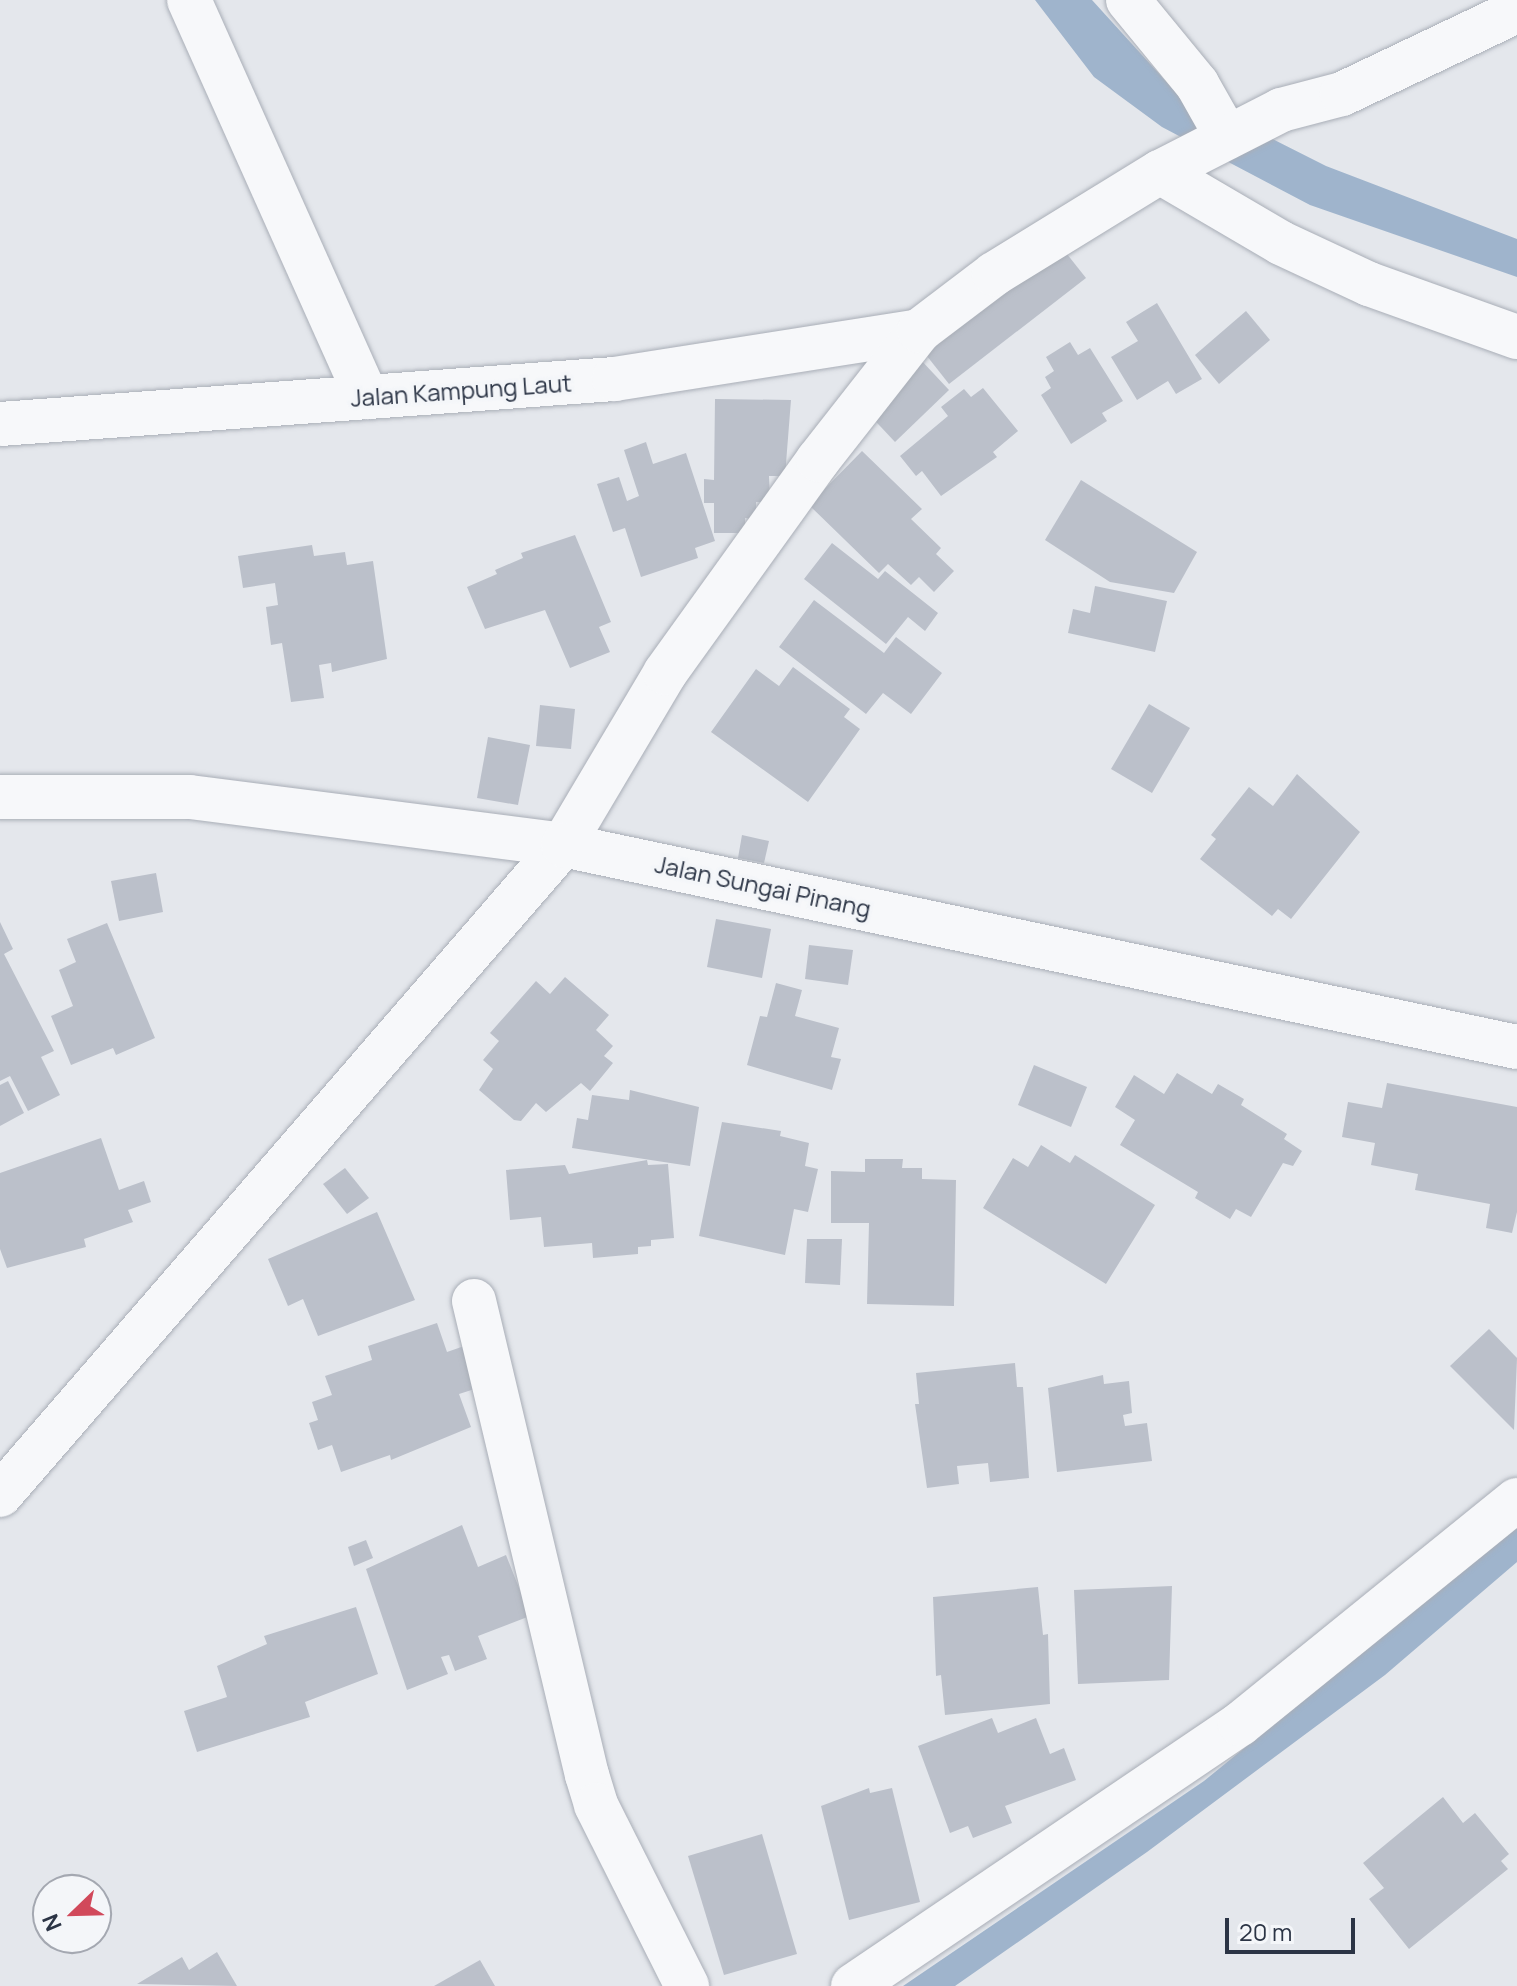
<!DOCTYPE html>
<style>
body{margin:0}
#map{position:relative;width:1517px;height:1986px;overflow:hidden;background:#e4e7ec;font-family:Manrope,sans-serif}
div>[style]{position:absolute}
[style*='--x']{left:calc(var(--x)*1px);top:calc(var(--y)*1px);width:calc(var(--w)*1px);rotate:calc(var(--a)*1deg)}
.water>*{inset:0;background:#9fb4cc}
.building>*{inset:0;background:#bbc0ca}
.roads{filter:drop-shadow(0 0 2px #a9aeb7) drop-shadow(0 0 2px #a9aeb7)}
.minor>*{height:44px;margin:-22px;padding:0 22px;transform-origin:22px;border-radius:22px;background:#f7f8fa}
.tertiary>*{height:44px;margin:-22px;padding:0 22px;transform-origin:22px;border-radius:22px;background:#f7f8fa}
span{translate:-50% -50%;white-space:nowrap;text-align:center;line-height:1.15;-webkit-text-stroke:7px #f4f6f9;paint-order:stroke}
.street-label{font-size:24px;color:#2b3445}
.north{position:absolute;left:32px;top:1874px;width:80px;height:80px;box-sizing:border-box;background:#f4f6f9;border:2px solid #a4a8b1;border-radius:50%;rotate:247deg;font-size:22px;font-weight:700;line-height:32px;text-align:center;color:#2b3445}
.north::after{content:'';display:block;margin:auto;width:28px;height:36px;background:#d1495b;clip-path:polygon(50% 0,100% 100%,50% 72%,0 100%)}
.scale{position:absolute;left:1225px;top:1918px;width:130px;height:36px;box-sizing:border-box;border:4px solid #2b3445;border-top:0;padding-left:10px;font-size:24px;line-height:28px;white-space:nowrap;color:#2b3445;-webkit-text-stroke:6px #f4f6f9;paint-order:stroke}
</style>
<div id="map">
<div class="water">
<div style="clip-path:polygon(1035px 0,1092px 0,1172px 88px,1326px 166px,1517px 239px,1517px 277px,1310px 205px,1162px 127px,1094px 77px)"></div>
<div style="clip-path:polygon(1517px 1526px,1517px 1562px,1385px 1675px,1147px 1852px,955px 1986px,903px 1986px,1204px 1781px)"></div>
</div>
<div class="building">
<div style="clip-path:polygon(1059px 244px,1086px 278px,949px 384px,923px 351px)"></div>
<div style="clip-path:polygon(1157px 303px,1202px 379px,1176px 394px,1168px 381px,1137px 400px,1111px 357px,1138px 341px,1126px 322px)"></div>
<div style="clip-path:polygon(1246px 311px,1270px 340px,1219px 384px,1195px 355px)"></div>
<div style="clip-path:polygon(1070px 342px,1078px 355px,1090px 348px,1123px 401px,1102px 413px,1107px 421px,1071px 444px,1041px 395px,1051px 388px,1045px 377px,1054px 371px,1046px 357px)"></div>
<div style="clip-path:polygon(919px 358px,949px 390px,895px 442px,864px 409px)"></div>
<div style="clip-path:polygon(983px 388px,1018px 431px,993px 452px,997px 457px,941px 496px,922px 471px,916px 476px,900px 456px,948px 416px,941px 407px,964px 389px,971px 397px)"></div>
<div style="clip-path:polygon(715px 399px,791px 400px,785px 476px,769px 476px,770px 502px,756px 502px,756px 519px,745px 518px,745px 533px,714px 533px,714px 503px,704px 503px,704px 479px,714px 480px)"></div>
<div style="clip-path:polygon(646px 442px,653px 464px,686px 453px,715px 541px,695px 548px,698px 558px,641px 577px,625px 528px,613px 532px,597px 484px,619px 477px,627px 501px,639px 496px,624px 450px)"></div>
<div style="clip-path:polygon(862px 451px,922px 509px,911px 519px,941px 548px,936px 554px,954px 571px,934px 592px,919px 577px,911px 585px,888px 564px,879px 573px,809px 505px)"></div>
<div style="clip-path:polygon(1081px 480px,1197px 552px,1174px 593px,1110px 582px,1045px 540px)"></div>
<div style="clip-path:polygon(575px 535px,611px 622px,599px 627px,610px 652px,570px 668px,545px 610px,485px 629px,467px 587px,497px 574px,495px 570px,523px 558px,521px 553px)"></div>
<div style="clip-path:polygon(832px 543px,878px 579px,885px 571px,938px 613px,925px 631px,908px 617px,886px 644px,804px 579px)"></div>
<div style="clip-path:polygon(312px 545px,314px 556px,345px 552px,347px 565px,373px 561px,387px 659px,332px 672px,331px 663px,319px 665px,324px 698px,291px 702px,282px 643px,271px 645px,266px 607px,278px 605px,275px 583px,243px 588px,238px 556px)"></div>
<div style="clip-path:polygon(1095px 586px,1167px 601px,1155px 652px,1068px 633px,1073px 609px,1090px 613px)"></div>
<div style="clip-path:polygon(814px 600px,884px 653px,896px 637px,942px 673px,911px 714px,883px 693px,866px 714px,779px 647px)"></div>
<div style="clip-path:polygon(793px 667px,850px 709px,844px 717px,860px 729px,808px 802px,711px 732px,756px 669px,779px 686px)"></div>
<div style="clip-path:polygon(1149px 704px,1190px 728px,1152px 793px,1111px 769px)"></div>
<div style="clip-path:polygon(540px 705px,575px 709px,571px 749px,536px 746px)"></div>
<div style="clip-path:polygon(488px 737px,530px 745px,518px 805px,477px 798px)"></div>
<div style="clip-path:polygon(1297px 774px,1360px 832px,1291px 919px,1278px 909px,1272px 916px,1200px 859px,1216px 839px,1211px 835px,1249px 787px,1273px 806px)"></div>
<div style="clip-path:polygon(742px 835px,769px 841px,764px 863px,738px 858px)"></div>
<div style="clip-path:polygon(156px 873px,163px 912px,119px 921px,111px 881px)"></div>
<div style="clip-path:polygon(716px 919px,771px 929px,762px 978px,707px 967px)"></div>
<div style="clip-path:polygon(0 922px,13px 949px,4px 954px,54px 1051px,41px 1057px,60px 1095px,28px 1111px,10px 1076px,0 1081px)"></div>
<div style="clip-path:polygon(107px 923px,155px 1038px,116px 1055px,113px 1048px,71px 1065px,51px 1016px,73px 1006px,59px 970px,76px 962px,67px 939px)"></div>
<div style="clip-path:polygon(809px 945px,853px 950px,848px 985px,805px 979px)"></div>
<div style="clip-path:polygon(565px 977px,609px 1015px,596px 1030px,613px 1046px,604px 1056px,613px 1063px,590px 1091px,581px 1083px,546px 1112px,536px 1103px,521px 1121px,514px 1120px,479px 1090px,493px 1069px,483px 1060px,499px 1041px,490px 1033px,536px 981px,550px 994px)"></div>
<div style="clip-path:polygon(776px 983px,802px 990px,795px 1016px,839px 1028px,831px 1057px,841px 1059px,832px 1090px,747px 1065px,760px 1016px,767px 1017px)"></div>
<div style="clip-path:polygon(1034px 1065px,1087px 1087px,1071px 1127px,1018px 1105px)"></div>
<div style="clip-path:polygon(1177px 1073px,1212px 1094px,1218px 1084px,1244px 1099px,1241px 1105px,1287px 1134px,1284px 1139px,1302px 1151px,1293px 1166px,1283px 1163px,1251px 1217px,1236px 1209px,1230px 1219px,1195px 1198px,1198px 1192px,1120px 1145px,1135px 1120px,1115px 1107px,1134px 1075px,1164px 1094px)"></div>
<div style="clip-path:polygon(8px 1081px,24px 1113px,0 1126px,0 1085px)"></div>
<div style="clip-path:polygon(1387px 1083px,1517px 1107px,1517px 1212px,1512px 1233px,1486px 1228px,1490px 1204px,1415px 1190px,1418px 1174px,1371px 1165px,1375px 1143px,1342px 1137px,1348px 1102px,1382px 1108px)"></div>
<div style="clip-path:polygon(630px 1090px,699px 1107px,690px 1166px,572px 1148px,577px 1118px,588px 1120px,592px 1095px,629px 1100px)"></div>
<div style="clip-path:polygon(722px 1122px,781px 1131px,780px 1136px,809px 1143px,805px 1166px,818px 1169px,808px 1212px,794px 1209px,785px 1255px,699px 1236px)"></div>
<div style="clip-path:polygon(101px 1138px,119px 1190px,144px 1181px,151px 1202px,128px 1210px,133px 1222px,84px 1239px,86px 1247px,7px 1268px,0 1249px,0 1173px)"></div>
<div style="clip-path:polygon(1041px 1145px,1070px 1163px,1075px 1155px,1155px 1205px,1106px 1284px,983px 1208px,1013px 1158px,1028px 1167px)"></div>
<div style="clip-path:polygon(865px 1159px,903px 1159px,902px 1168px,922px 1168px,922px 1179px,956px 1180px,954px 1306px,867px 1304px,869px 1223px,831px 1223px,831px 1171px,865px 1172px)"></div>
<div style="clip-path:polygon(647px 1160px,648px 1165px,668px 1164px,674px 1238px,651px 1240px,651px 1246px,638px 1247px,638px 1254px,593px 1258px,592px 1243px,544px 1247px,541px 1217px,510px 1220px,506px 1170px,565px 1165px,569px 1174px)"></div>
<div style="clip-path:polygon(345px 1168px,369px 1198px,347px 1214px,323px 1184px)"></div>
<div style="clip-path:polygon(377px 1212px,415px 1300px,318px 1336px,303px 1299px,288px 1306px,268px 1259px)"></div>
<div style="clip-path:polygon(807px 1239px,842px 1239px,840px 1285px,805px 1283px)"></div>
<div style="clip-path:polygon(437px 1323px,447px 1352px,470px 1344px,484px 1386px,459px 1394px,471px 1427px,391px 1460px,390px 1455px,341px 1472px,332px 1445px,318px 1450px,309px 1423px,318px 1420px,312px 1402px,332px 1395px,325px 1376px,372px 1360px,368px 1346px)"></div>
<div style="clip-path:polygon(1489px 1329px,1517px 1358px,1514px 1430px,1450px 1366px)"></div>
<div style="clip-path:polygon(1015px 1363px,1017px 1387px,1023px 1387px,1029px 1478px,990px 1482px,988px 1463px,957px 1466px,959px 1484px,927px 1488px,915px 1404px,919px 1404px,916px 1373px)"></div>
<div style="clip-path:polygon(1103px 1375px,1104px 1384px,1129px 1381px,1132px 1413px,1123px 1415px,1125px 1426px,1147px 1423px,1152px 1461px,1057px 1472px,1048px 1388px)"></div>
<div style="clip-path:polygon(462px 1525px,478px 1567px,506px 1555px,530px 1616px,478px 1636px,487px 1659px,455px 1671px,449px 1655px,441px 1657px,448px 1674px,407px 1690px,366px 1569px)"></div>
<div style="clip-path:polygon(366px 1540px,373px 1558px,354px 1566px,348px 1547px)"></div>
<div style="clip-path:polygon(1172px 1586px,1169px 1680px,1078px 1684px,1074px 1590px)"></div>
<div style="clip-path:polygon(1038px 1587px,1043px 1635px,1048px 1634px,1050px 1704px,945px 1715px,941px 1675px,936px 1676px,933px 1597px)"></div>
<div style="clip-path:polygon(356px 1607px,378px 1674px,305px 1702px,310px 1717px,197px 1752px,184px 1711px,227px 1697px,217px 1666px,267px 1644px,264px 1636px)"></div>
<div style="clip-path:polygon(992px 1718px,998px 1733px,1036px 1718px,1050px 1754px,1064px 1748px,1076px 1780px,1005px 1806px,1012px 1823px,973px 1838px,968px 1826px,950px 1833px,918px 1746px)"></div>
<div style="clip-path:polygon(869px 1788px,870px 1793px,892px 1788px,920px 1902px,849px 1920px,821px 1806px)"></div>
<div style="clip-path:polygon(1443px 1797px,1463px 1823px,1475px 1813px,1509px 1854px,1501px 1861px,1508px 1869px,1409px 1949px,1369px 1899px,1384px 1888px,1363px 1863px)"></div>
<div style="clip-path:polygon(762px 1834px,797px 1954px,724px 1975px,688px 1856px)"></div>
<div style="clip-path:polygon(217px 1952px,237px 1986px,137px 1984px,182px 1957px,189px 1970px)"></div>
<div style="clip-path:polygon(480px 1960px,495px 1986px,434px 1986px)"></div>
</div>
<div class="roads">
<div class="minor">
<div style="--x:189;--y:0;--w:435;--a:65.9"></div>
<div style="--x:1128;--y:0;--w:109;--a:50.6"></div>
<div style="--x:1197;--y:84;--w:61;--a:60.5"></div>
<div style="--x:1160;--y:172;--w:140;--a:30.4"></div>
<div style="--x:1281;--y:243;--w:97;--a:25"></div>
<div style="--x:1369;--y:284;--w:157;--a:19.7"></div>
<div style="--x:0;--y:424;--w:616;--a:-4.19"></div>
<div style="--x:614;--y:379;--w:309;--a:-8.9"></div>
<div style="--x:474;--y:1301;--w:487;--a:76.6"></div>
<div style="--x:587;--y:1775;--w:31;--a:73"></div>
<div style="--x:596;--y:1805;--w:203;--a:63.3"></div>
<div style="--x:0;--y:1495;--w:860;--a:-49.1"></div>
<div style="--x:563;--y:845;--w:200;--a:-59.3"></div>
<div style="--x:665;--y:673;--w:262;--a:-54.3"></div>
<div style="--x:818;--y:460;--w:164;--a:-51.9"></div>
<div style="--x:919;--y:331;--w:94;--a:-37.2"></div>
<div style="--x:994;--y:274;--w:195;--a:-31.6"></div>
<div style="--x:1160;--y:172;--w:136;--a:-27.1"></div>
<div style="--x:1281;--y:110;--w:63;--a:-14.7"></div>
<div style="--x:1342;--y:94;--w:194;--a:-25.4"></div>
<div style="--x:853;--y:1986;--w:467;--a:-34.1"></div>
<div style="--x:1240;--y:1724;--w:356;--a:-39"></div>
</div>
<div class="tertiary">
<div style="--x:0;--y:797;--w:190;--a:0"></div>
<div style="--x:190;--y:797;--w:376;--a:7.3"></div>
<div style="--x:563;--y:845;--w:975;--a:11.96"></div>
</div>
</div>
<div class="street-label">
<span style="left:461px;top:390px;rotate:-4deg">Jalan Kampung Laut</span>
<span style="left:763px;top:886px;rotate:12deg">Jalan Sungai Pinang</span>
</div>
<div class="north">N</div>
<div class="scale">20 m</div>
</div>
